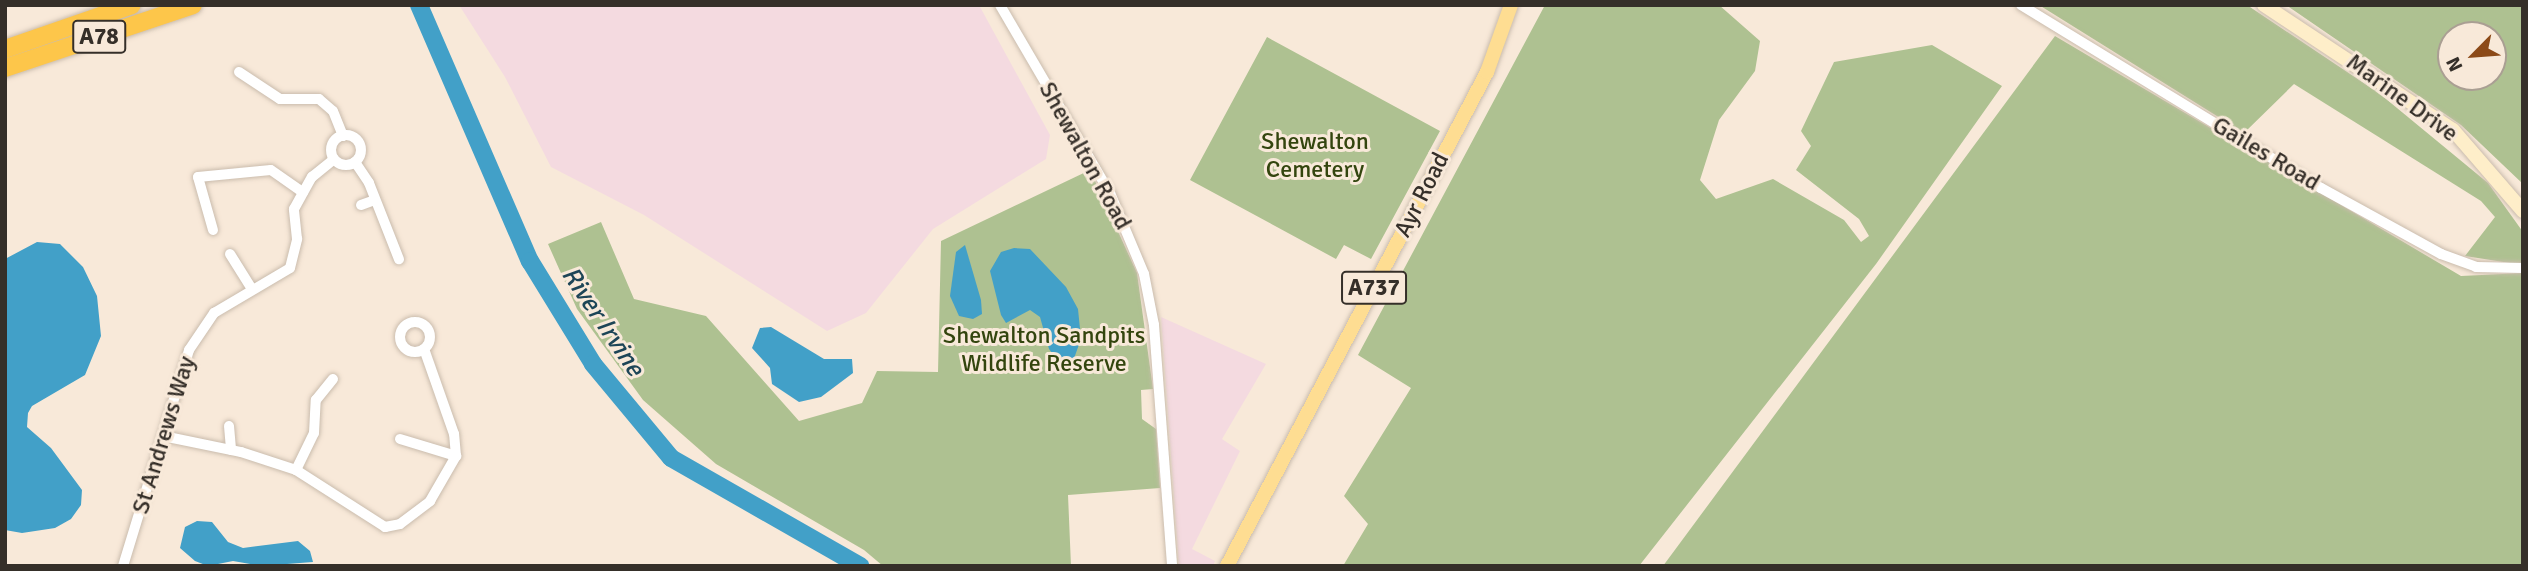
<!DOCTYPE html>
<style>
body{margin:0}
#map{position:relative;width:2528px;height:571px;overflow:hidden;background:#f8e9d9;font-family:Signika,sans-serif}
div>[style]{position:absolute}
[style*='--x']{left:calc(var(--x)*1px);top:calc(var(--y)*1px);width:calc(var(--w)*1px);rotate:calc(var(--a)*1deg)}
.industrial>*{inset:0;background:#f4dae0}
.green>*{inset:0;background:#aec191}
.water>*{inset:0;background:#42a0c8}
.river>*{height:18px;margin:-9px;padding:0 9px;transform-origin:9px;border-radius:9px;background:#42a0c8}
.roads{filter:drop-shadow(0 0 2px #cabcad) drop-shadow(0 0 2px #cabcad)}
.street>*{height:10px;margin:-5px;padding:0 5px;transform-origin:5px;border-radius:5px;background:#fff}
.street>.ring{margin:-5px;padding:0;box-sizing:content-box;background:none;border:10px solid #fff;border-radius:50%}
.secondary>*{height:14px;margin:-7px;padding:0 7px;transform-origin:7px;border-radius:7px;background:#feeec9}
.primary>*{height:14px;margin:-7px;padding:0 7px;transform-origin:7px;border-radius:7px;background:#fedd92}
.highway>*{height:18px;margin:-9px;padding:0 9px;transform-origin:9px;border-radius:9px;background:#fdc64a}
span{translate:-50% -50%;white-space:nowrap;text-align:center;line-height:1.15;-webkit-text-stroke:6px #f8e9d9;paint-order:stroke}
.shield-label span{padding:2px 5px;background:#f8e9d9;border:2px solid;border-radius:5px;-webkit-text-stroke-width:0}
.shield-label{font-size:23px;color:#352f29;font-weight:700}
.street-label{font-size:24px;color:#352f29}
.park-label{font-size:24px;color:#33450e}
.water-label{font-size:26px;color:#1d4557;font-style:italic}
.frame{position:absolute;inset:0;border:7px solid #352f29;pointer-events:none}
.north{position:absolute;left:2437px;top:21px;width:70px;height:70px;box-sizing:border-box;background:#f8e9d9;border:2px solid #aa9f93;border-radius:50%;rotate:245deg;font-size:19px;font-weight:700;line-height:28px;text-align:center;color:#352f29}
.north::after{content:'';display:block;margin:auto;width:24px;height:32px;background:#8c4a18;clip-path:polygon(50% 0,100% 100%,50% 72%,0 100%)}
</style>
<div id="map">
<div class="industrial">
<div style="clip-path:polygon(459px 5px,979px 5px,1050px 135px,1046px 159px,933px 229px,866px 313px,827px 331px,644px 215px,551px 167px,505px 77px)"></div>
<div style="clip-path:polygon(1161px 317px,1266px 364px,1222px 439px,1240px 451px,1192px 549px,1215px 561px,1213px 566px,1179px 566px)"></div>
</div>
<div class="green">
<div style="clip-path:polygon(1545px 5px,1719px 5px,1760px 41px,1755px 71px,1719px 120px,1700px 180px,1716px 199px,1773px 179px,1844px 220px,1861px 242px,1869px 236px,1859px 219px,1796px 170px,1811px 146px,1801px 131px,1834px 62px,1932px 45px,2002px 86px,1876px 264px,1639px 566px,1343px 566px,1368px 524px,1344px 496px,1411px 388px,1358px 355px)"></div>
<div style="clip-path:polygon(2039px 5px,2247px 5px,2380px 94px,2488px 183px,2523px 232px,2523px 265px,2465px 256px,2495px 217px,2481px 201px,2294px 84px,2244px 133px)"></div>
<div style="clip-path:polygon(evenodd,2286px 5px,2523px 5px,2523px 184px,2461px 125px,2286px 5px,2493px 35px,2493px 77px,2451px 77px,2451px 35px,2493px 35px)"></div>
<div style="clip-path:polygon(2055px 36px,2461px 276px,2523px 273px,2523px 566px,1663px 566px)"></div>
<div style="clip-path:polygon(1267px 37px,1440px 131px,1371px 259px,1344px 245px,1336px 259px,1190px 180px)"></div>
<div style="clip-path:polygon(1090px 170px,1137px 273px,1153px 389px,1141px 390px,1142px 419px,1156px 429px,1160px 488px,1068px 495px,1071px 566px,883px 566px,864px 550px,716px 464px,643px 400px,577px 309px,548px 244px,601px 222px,634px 299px,706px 316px,799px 421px,862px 403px,877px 371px,938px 372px,941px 241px)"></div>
</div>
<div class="water">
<div style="clip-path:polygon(37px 242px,60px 244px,83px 267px,97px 296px,101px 336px,85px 375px,32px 406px,28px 413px,27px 427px,51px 448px,82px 490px,81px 505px,71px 519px,55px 528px,22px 533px,5px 530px,5px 259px)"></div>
<div style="clip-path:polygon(965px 245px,981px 300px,982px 314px,973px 319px,959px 316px,950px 296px,956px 252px)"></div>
<div style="clip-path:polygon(1014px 248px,1030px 249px,1066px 287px,1078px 309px,1081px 339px,1072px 364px,1058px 361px,1049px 349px,1040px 317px,1030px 310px,1006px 323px,1001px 315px,990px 271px,1001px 252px)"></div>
<div style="clip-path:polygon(771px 327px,824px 359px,852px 359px,853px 373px,821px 397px,799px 402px,772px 384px,770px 368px,752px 348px,760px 328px)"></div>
<div style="clip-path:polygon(197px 521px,212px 522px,228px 542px,243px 548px,298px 541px,310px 551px,313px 562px,261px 566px,233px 561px,208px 566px,195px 561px,180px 548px,185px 527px)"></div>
</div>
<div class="river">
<div style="--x:419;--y:5;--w:279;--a:66.6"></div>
<div style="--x:530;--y:261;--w:121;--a:58.5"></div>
<div style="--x:593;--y:364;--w:122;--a:50.3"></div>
<div style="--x:671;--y:458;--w:218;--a:29.7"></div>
</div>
<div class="roads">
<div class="street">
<div style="--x:1000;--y:5;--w:218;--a:59.7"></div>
<div style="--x:1110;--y:193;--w:88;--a:67.2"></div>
<div style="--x:1144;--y:274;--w:52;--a:78.9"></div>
<div style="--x:1154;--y:325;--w:242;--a:85.7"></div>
<div style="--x:2021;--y:5;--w:351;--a:31.4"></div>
<div style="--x:2321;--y:188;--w:137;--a:28.8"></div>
<div style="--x:2441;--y:254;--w:37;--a:20"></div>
<div style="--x:2476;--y:267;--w:47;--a:1.2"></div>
<div style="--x:239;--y:72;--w:49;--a:33.4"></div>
<div style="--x:280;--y:99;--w:39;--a:0"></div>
<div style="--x:319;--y:99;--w:18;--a:41"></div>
<div style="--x:333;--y:111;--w:27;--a:68"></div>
<div class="ring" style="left:331px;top:135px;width:20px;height:20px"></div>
<div style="--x:355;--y:162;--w:25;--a:56"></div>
<div style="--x:369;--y:183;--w:82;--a:68.5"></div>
<div style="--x:361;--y:205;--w:15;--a:-20"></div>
<div style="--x:213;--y:230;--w:55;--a:-105.8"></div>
<div style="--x:198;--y:177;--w:73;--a:-5.5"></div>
<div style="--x:271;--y:170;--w:39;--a:35"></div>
<div style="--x:230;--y:254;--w:40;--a:58"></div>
<div class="ring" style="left:400px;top:322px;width:20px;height:20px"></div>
<div style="--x:229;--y:426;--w:24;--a:85"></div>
<div style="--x:163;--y:436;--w:80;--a:11.6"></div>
<div style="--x:241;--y:452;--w:58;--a:18.1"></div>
<div style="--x:296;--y:470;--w:106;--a:32.6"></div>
<div style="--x:385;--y:527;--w:15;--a:-11"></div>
<div style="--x:400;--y:524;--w:38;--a:-37"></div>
<div style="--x:430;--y:501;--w:52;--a:-60"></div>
<div style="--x:456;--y:456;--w:22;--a:-95"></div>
<div style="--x:454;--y:434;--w:90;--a:-109.4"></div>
<div style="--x:400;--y:439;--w:59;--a:16.9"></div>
<div style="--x:296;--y:470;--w:41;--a:-64.1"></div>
<div style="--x:314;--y:433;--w:33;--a:-87"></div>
<div style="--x:316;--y:400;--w:27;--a:-51"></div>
<div style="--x:123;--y:566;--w:226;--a:-73"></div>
<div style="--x:189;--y:350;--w:45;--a:-56"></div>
<div style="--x:214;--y:313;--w:88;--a:-30.6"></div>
<div style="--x:290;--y:268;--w:30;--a:-76"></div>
<div style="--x:297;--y:239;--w:30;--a:-96"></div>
<div style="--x:294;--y:209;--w:37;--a:-61"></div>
<div style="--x:312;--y:177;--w:28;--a:-39"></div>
</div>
<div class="secondary">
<div style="--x:2264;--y:5;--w:227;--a:33.5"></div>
<div style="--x:2453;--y:130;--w:107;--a:49.2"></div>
</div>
<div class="primary">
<div style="--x:1227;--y:566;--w:558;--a:-62.24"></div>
<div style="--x:1487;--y:72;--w:71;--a:-70.3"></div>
</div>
<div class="highway">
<div style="--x:5;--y:49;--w:134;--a:-19.1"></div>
<div style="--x:5;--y:68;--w:198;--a:-18.5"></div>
</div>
</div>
<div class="shield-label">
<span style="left:99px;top:37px">A78</span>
<span style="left:1374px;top:288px">A737</span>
</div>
<div class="street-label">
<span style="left:2402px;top:98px;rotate:36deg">Marine Drive</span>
<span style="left:2266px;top:154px;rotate:31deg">Gailes Road</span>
<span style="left:1085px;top:156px;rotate:61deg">Shewalton Road</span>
<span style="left:1422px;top:195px;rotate:-63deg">Ayr Road</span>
<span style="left:164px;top:435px;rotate:-73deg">St Andrews Way</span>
</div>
<div class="park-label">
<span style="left:1315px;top:156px">Shewalton<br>Cemetery</span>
<span style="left:1044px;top:350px">Shewalton Sandpits<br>Wildlife Reserve</span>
</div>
<div class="water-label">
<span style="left:602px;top:322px;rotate:56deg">River Irvine</span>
</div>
<div class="frame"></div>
<div class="north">N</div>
</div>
